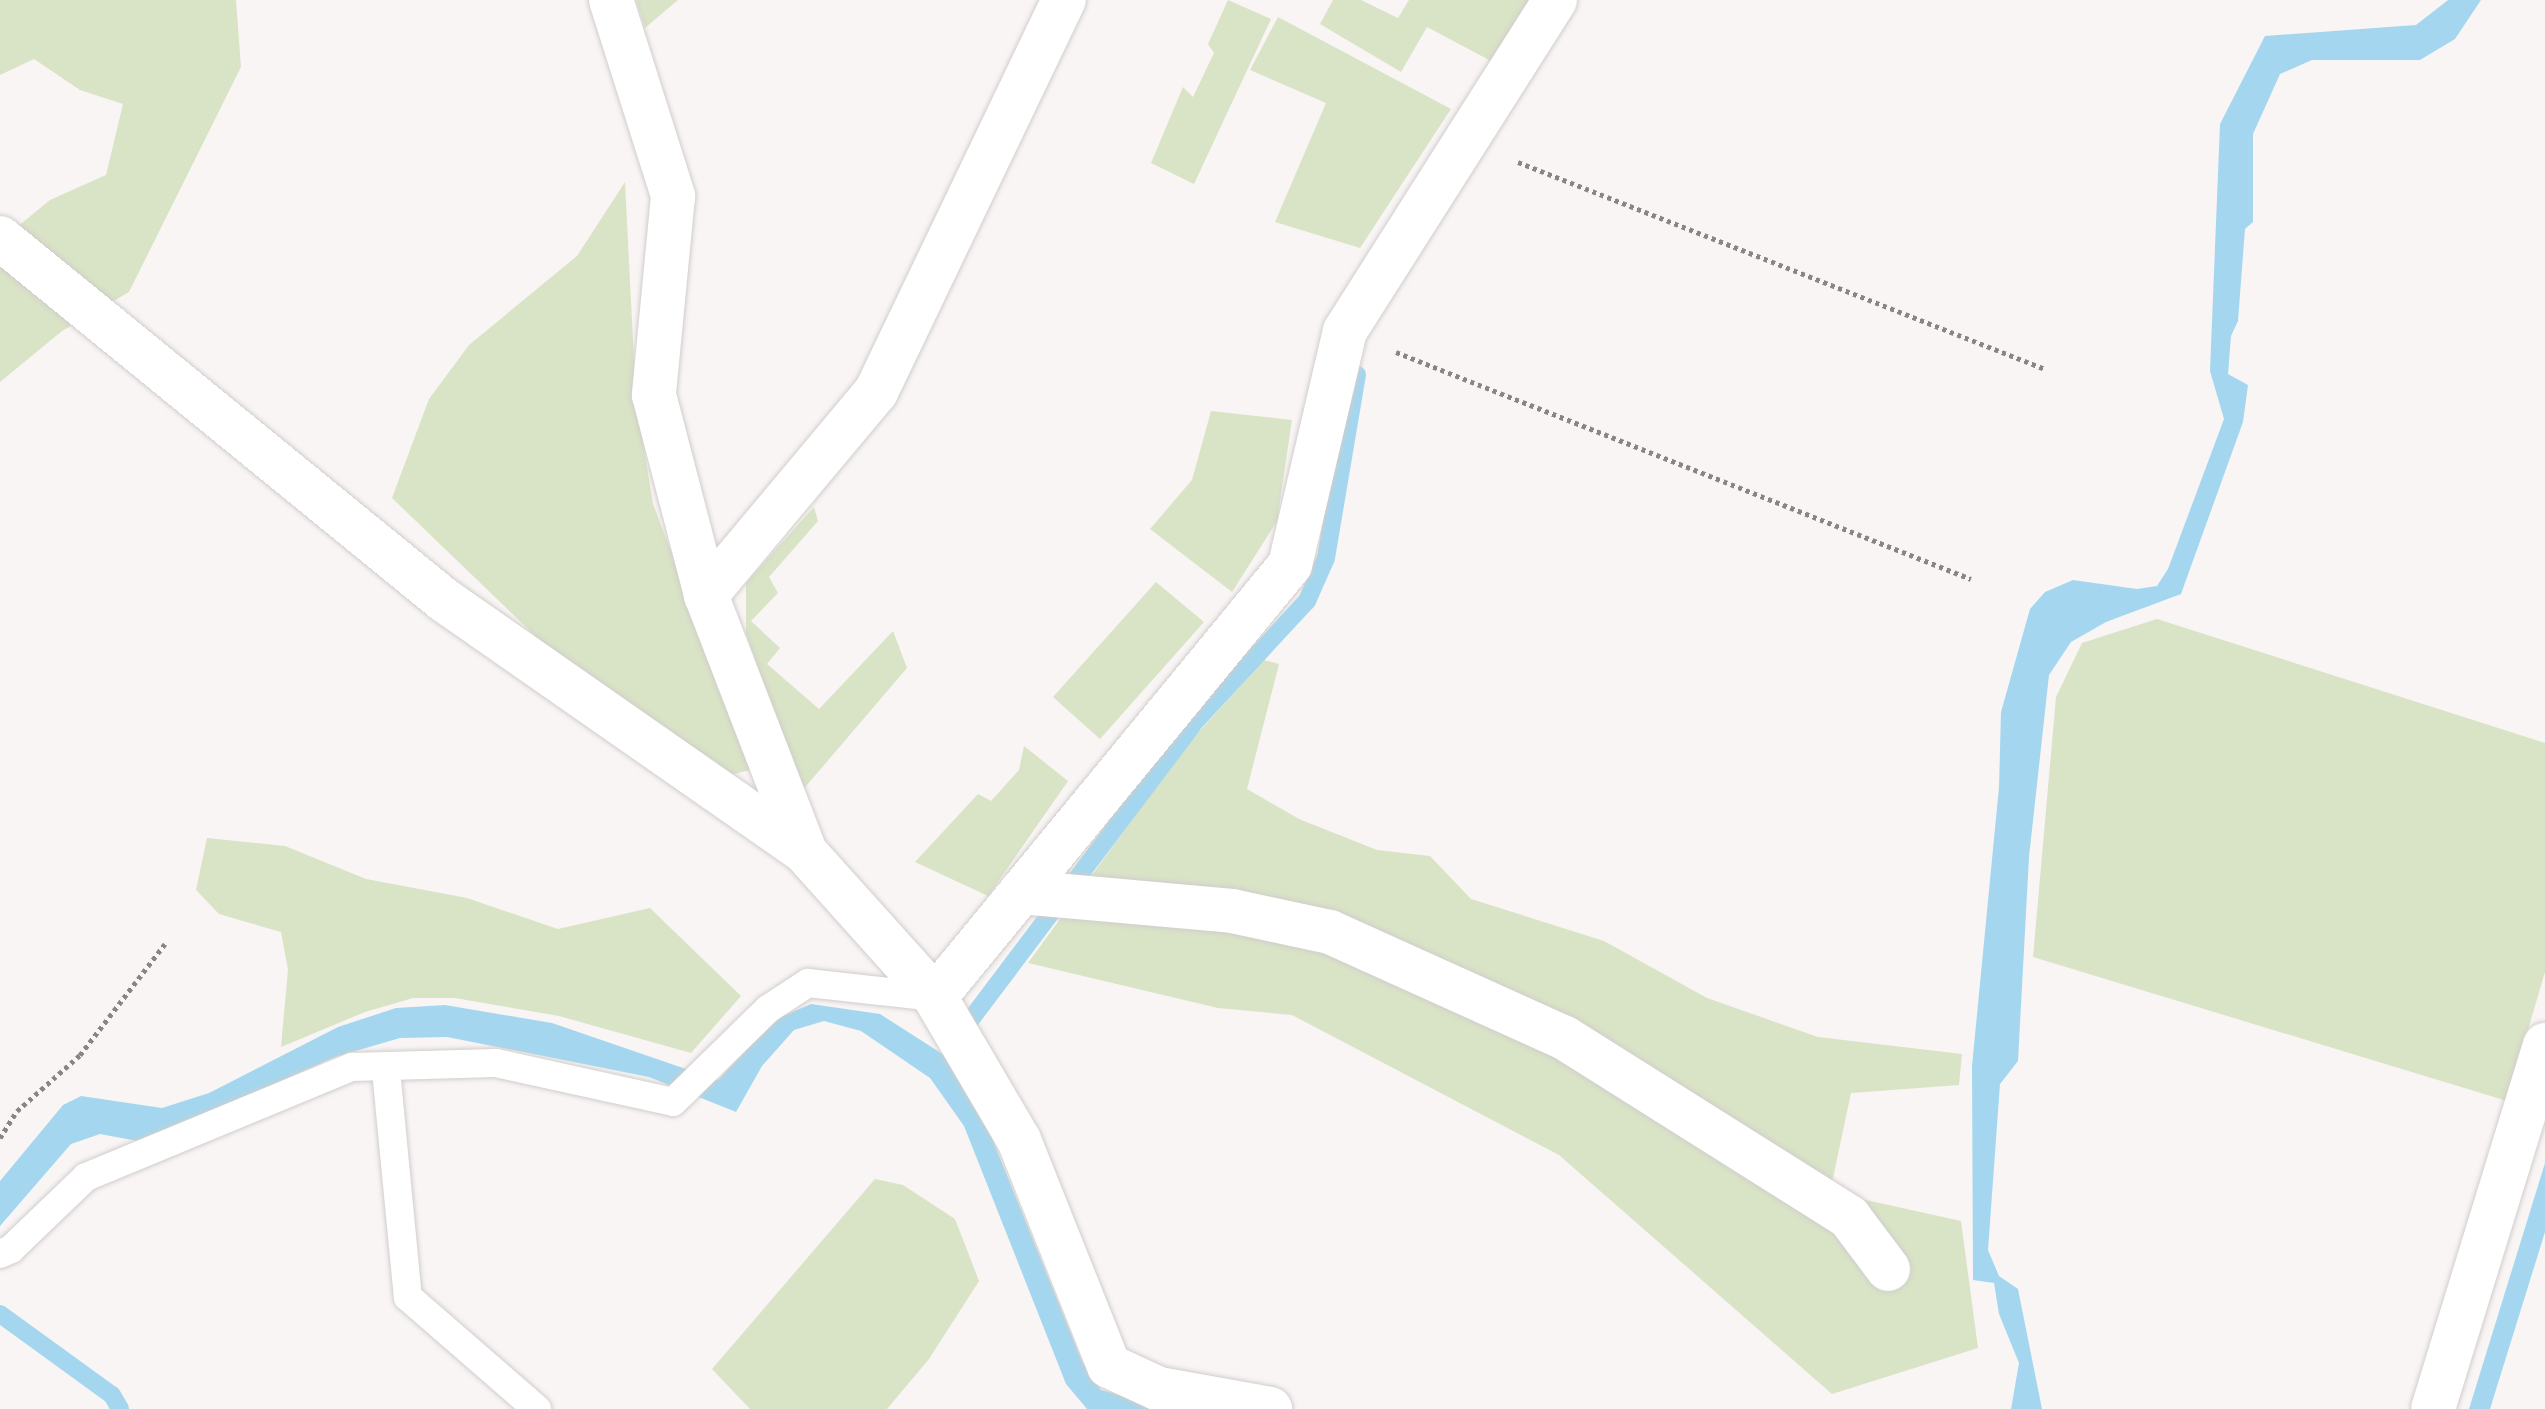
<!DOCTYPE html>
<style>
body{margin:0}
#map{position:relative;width:2545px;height:1409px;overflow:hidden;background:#f9f5f4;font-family:"Noto Serif",serif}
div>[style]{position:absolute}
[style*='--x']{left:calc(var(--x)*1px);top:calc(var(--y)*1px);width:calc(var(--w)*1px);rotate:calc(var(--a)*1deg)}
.green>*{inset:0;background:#d9e3c6}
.water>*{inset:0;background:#a4d7ef}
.stream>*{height:18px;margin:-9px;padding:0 9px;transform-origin:9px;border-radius:9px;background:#a4d7ef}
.path>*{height:5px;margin-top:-2.5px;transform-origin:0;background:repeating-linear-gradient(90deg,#878585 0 4px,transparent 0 8px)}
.roads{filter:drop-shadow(0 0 2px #d0cdcc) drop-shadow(0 0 2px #d0cdcc)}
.lane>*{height:28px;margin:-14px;padding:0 14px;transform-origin:14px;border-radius:14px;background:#fff}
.street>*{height:44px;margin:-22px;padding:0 22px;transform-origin:22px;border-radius:22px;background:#fff}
span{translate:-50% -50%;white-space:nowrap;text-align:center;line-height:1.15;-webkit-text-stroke:8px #fff;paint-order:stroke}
</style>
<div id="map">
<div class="green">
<div style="clip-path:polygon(0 0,236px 0,241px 67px,129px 292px,62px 331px,0 382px,0 241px,50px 200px,106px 175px,123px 104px,80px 90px,34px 59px,0 75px)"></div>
<div style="clip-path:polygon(636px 0,678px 0,645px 28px)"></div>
<div style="clip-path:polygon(1228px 0,1271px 19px,1194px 184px,1151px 163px,1183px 87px,1193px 97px,1214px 53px,1208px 44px)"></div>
<div style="clip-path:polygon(1333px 0,1361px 0,1398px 18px,1409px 0,1535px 0,1491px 61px,1427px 27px,1401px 72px,1320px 24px)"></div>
<div style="clip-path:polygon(1278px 17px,1451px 109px,1360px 248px,1275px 222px,1326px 103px,1250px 70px)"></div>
<div style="clip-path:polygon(625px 182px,636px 400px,653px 504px,754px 769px,726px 776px,552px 652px,392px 498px,429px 399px,469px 345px,577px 256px)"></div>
<div style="clip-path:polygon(1211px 411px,1292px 420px,1277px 521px,1232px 592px,1150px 529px,1192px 480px)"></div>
<div style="clip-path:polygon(814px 507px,818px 521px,769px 577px,778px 593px,751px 621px,780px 648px,767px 664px,819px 709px,893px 631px,907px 668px,801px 792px,746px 633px,746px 583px)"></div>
<div style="clip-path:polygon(1156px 582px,1204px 622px,1100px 739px,1053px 697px)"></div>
<div style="clip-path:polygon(2157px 619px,2545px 743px,2545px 972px,2507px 1101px,2033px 957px,2056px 697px,2082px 643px)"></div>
<div style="clip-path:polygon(1264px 660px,1279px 664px,1247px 789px,1299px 819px,1377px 850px,1430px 856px,1471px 899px,1604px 941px,1707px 998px,1818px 1037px,1962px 1054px,1959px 1085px,1851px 1093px,1830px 1192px,1961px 1221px,1978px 1348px,1832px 1394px,1559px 1155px,1292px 1015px,1218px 1008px,1028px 963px,1185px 747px)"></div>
<div style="clip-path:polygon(1024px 746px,1068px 781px,988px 896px,915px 862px,978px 794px,991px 801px,1019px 770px)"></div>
<div style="clip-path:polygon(207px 838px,285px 846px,366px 879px,467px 898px,558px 929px,650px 908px,741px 996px,691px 1053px,559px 1016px,455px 998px,413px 998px,365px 1012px,281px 1047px,288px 970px,281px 932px,219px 914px,196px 890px)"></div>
<div style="clip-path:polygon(875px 1179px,903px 1185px,955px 1219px,979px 1281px,929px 1359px,887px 1409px,750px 1409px,712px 1369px)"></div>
</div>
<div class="water">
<div style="clip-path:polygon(2448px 0,2481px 0,2455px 39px,2420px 60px,2312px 60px,2280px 74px,2253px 134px,2253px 222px,2245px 229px,2238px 321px,2231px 336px,2228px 374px,2248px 385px,2243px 422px,2181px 594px,2106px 622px,2071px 642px,2049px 675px,2029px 857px,2018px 1061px,2000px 1084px,1988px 1250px,1999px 1276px,2018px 1289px,2042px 1409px,2011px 1409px,2019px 1363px,1999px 1314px,1994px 1283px,1973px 1280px,1972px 1066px,1999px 787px,2001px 712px,2030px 609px,2045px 592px,2073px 580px,2137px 589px,2157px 586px,2168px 569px,2224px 419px,2210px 371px,2220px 124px,2265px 36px,2416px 25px)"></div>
<div style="clip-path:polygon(811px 1004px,880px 1014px,944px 1055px,979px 1106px,1082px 1361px,1101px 1390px,1173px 1409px,1087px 1409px,1066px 1384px,964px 1126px,930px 1078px,861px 1031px,824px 1021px,794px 1030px,762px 1066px,736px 1112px,649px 1077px,447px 1037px,400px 1038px,335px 1057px,143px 1142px,100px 1134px,71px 1144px,0 1226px,0 1181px,63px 1105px,81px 1096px,162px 1108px,209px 1093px,338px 1027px,396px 1008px,445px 1005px,552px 1023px,718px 1080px,776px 1019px)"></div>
<div style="clip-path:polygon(2545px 1163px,2545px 1232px,2490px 1409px,2469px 1409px)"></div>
</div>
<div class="stream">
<div style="--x:959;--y:1035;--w:389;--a:-53"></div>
<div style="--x:1193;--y:724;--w:168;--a:-47.2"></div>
<div style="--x:1307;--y:601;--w:47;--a:-66.2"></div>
<div style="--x:1326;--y:558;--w:186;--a:-80.4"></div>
<div style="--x:0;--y:1314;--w:138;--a:35.9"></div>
<div style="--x:112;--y:1395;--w:16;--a:60"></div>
</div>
<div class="path">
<div style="--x:1518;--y:162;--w:566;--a:21.44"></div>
<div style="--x:1396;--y:352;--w:618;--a:21.54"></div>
<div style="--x:0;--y:1138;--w:32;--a:-58"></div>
<div style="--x:17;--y:1111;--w:84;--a:-41.6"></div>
<div style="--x:80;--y:1055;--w:140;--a:-52.6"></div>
</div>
<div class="roads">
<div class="lane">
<div style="--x:386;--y:1070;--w:228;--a:84.5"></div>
<div style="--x:408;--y:1297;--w:171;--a:41"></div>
<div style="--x:0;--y:1254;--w:12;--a:-24"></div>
<div style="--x:11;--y:1249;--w:104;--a:-43.8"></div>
<div style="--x:86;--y:1177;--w:288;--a:-22.5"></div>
<div style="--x:352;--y:1067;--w:144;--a:-1.6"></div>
<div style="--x:496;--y:1063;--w:181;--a:12.4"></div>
<div style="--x:673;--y:1102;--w:133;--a:-44.4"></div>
<div style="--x:768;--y:1009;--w:48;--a:-33"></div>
<div style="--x:808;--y:983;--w:128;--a:6.3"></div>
</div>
<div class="street">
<div style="--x:611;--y:0;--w:206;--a:72.4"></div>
<div style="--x:673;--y:196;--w:200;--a:95.5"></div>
<div style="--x:654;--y:395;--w:207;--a:75.4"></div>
<div style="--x:706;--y:595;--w:275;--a:68.9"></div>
<div style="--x:0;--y:238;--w:573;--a:39.19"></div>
<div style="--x:444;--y:600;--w:440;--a:34.9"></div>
<div style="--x:805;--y:852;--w:195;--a:48.1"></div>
<div style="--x:935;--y:997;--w:166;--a:59.6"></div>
<div style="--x:1019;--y:1140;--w:243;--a:68.3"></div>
<div style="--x:1109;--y:1366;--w:55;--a:24.7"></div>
<div style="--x:1159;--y:1389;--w:113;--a:10.2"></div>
<div style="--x:706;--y:595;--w:265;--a:-50.1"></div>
<div style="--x:876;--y:392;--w:435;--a:-64.4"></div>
<div style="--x:1021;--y:892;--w:212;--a:5.1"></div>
<div style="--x:1232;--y:911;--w:100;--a:12.1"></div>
<div style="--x:1330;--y:932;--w:258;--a:24.3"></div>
<div style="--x:1565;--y:1038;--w:336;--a:32.2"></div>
<div style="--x:1849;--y:1217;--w:65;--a:53.1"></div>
<div style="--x:935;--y:997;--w:559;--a:-50.59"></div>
<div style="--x:1290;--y:565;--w:240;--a:-76.8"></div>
<div style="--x:1345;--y:331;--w:392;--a:-57.6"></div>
<div style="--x:2433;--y:1409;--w:381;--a:-72.9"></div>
</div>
</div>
</div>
